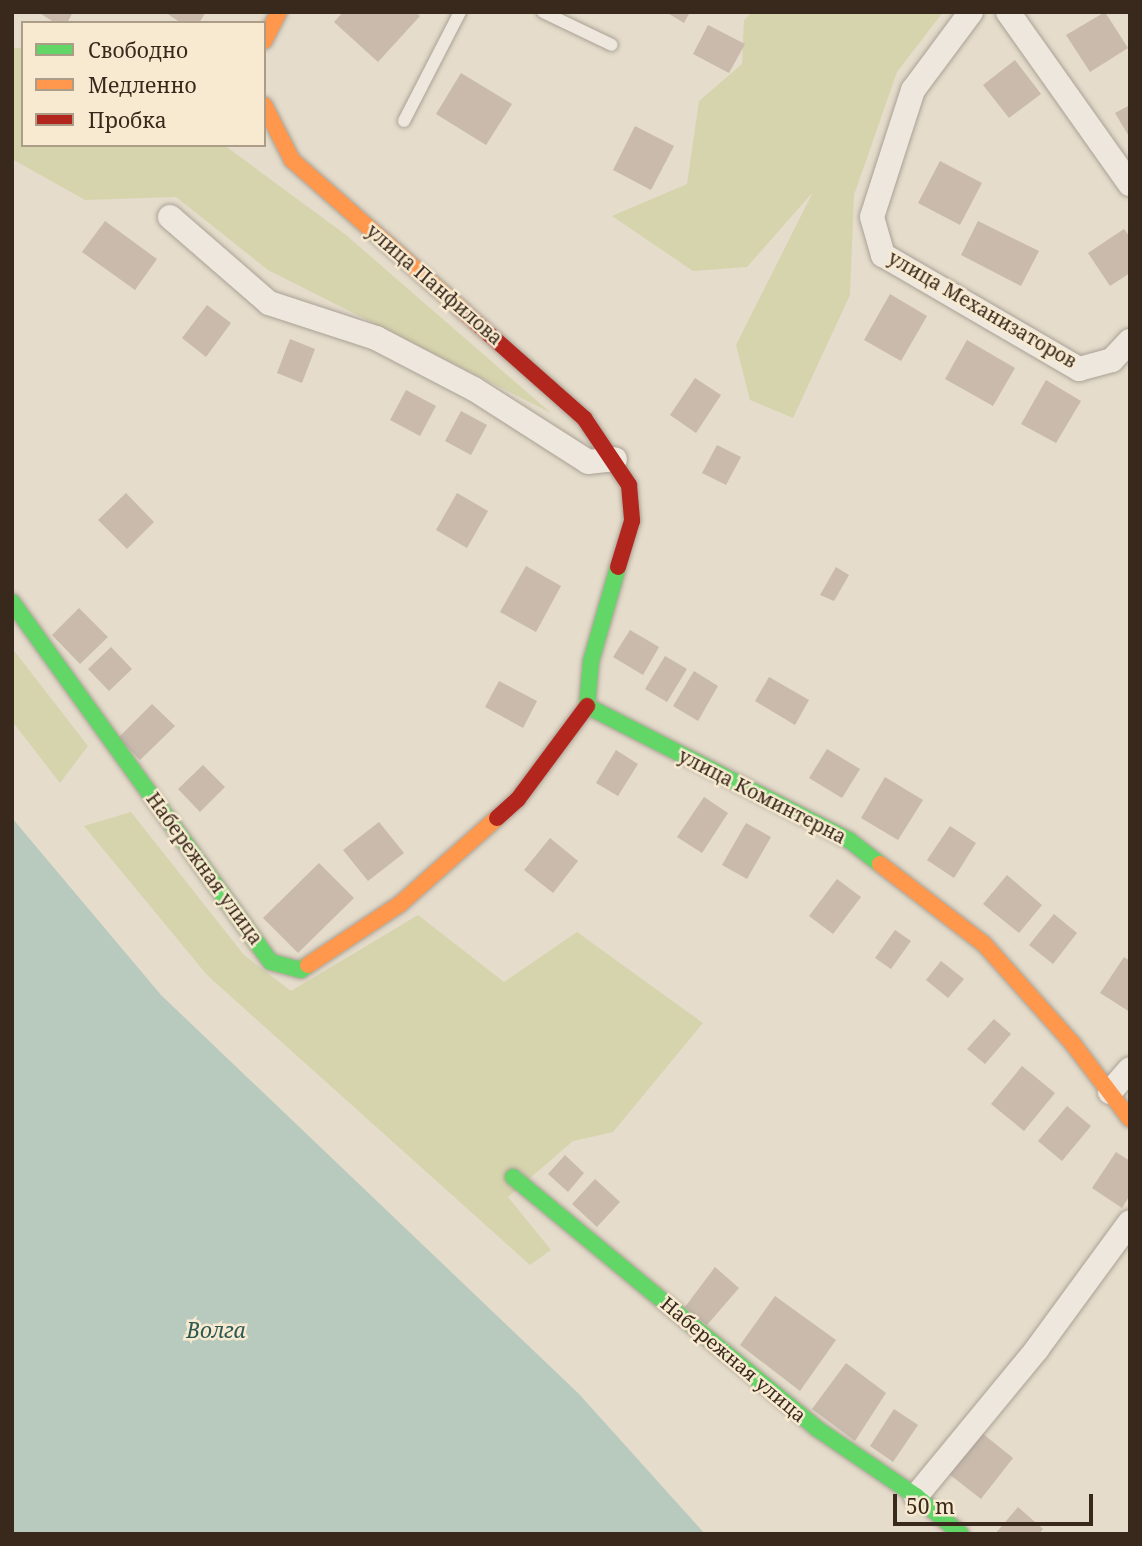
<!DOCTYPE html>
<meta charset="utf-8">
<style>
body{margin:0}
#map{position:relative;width:1142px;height:1546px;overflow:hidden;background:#e5dccb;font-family:"Noto Serif",serif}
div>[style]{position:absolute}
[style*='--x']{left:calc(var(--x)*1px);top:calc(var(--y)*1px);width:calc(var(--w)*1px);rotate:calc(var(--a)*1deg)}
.green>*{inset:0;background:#d6d4ad}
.water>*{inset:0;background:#b7cabd}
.building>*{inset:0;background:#c9baac}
.roads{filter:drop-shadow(0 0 2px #aaa195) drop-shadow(0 0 2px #aaa195)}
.lane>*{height:12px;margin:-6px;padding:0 6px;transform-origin:6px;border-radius:6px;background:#ede7dd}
.street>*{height:24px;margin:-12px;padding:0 12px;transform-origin:12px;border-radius:12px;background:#ede7dd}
.fast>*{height:16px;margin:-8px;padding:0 8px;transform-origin:8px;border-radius:8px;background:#63d668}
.slow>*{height:16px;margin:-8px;padding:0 8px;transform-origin:8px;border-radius:8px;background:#ff974d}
.jam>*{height:16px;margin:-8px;padding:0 8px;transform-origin:8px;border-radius:8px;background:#b3261e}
span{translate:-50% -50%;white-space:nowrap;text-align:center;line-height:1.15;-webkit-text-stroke:5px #f7ead0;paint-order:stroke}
.street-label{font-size:19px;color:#39291c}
.water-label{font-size:21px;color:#2b5954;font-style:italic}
.frame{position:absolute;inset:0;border:14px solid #39291c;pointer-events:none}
.legend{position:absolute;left:21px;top:21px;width:245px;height:126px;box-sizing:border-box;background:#f7ead0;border:2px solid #ab9d88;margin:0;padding:9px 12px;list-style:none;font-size:21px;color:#39291c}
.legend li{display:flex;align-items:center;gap:14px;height:35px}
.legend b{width:35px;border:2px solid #ab9d88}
.scale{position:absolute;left:893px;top:1494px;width:200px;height:32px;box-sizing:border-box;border:4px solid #39291c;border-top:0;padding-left:9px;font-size:21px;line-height:24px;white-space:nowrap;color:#39291c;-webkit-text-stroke:5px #f7ead0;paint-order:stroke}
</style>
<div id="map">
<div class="green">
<div style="clip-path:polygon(752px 12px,943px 12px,897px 72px,854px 195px,850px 295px,793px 418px,750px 400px,736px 345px,813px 192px,747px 267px,693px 271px,612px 216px,687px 184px,699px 101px,742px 64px,744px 20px)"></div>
<div style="clip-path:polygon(12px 48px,23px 48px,23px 145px,224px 145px,346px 235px,551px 413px,268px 270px,176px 197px,85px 200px,12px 159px)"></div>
<div style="clip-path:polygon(12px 648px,88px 746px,60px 783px,12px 721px)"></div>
<div style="clip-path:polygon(131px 812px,244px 955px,291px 991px,418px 915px,504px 982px,577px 932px,703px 1023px,613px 1132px,573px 1141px,508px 1197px,551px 1250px,530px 1265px,207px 975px,84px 826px)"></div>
</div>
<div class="water">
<div style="clip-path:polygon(12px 818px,161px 995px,579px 1394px,705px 1534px,12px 1534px)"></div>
</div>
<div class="building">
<div style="clip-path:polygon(38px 12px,73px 12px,67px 23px,55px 23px)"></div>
<div style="clip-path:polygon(165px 12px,206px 12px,199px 23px,181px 23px)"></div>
<div style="clip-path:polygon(343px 12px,415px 12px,420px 16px,378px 62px,334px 22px)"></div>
<div style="clip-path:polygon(666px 12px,690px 12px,684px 23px)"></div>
<div style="clip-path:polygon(1105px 12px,1128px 48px,1090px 72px,1066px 35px)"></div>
<div style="clip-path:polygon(708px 25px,745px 44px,729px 73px,693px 54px)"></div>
<div style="clip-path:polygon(1015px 60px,1041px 94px,1009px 118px,983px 85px)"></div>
<div style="clip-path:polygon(461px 73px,512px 104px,486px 145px,436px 114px)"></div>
<div style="clip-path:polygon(1130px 105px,1130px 138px,1115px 113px)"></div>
<div style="clip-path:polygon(635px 126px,674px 146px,651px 190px,613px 170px)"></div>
<div style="clip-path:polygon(940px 161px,982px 183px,960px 225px,918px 203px)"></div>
<div style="clip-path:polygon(105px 221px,157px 259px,135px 290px,82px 252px)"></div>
<div style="clip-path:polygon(978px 221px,1039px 251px,1021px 286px,961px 255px)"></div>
<div style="clip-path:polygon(1124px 229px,1130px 237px,1130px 273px,1110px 286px,1088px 253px)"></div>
<div style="clip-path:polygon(890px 294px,927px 316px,901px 361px,864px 340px)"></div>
<div style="clip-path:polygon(207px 305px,231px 323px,206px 357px,182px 338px)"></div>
<div style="clip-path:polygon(290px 339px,315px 349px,302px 383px,277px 373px)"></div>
<div style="clip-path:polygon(967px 340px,1015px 368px,993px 406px,945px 379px)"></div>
<div style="clip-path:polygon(695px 378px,721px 395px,696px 433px,670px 415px)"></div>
<div style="clip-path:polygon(1046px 380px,1081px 401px,1056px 443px,1021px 424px)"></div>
<div style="clip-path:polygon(406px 390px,436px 406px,420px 436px,390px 420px)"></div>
<div style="clip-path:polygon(461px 411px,487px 425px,471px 455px,445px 441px)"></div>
<div style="clip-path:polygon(717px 445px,741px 457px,726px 485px,702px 473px)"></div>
<div style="clip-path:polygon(126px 493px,154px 522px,127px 549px,98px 520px)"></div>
<div style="clip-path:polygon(457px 493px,488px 511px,467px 548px,436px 530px)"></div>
<div style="clip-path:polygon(526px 566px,561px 586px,536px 632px,500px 612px)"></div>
<div style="clip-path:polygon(836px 567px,849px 575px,834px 601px,820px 595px)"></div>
<div style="clip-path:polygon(79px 608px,108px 637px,80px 664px,52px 635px)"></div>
<div style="clip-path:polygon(630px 630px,659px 647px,643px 675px,613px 657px)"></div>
<div style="clip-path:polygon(111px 647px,132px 669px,109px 691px,88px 669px)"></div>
<div style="clip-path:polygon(665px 656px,687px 669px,667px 702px,645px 689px)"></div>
<div style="clip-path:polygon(694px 671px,718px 686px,698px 721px,673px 706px)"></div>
<div style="clip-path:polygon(769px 677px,809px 700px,795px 725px,755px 701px)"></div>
<div style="clip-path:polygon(499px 681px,537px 701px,523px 728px,485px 707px)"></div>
<div style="clip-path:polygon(152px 704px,175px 726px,140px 760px,118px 738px)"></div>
<div style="clip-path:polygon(827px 749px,860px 769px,842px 798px,809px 778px)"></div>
<div style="clip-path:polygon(616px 750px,638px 764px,618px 796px,596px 783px)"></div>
<div style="clip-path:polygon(203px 765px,225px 787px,200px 812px,178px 789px)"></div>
<div style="clip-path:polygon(885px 777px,923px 800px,898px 840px,861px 818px)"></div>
<div style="clip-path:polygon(704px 797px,728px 813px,702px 853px,677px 837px)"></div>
<div style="clip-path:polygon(379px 822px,404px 853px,368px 881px,343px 850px)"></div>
<div style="clip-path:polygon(746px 823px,771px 837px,747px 879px,722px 865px)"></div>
<div style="clip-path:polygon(950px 826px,976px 843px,954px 878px,927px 860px)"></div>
<div style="clip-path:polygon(550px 838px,578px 861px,553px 893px,524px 870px)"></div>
<div style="clip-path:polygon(319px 863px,354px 898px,298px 953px,263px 918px)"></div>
<div style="clip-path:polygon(1007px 875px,1042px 905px,1019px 933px,983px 904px)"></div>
<div style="clip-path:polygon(837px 879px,861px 897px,833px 934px,809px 916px)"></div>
<div style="clip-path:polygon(1054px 914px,1077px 933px,1053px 964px,1029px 945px)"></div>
<div style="clip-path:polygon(895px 930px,911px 941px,891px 969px,875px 958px)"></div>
<div style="clip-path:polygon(1124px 957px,1130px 961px,1130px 1012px,1100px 993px)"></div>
<div style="clip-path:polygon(941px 961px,964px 979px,948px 998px,926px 980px)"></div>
<div style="clip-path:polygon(994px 1019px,1011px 1034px,985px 1064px,967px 1049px)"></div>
<div style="clip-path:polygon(1022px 1066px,1055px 1093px,1024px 1131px,991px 1104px)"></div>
<div style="clip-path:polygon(1067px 1106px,1091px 1126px,1062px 1161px,1038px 1141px)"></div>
<div style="clip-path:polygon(1116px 1152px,1130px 1161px,1130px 1195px,1122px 1208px,1092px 1188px)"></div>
<div style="clip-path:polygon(565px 1155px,584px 1173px,568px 1192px,548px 1174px)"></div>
<div style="clip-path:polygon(595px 1179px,620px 1202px,597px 1227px,572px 1204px)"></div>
<div style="clip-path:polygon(715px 1267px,739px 1288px,707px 1325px,685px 1307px)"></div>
<div style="clip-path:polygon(775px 1296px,836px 1340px,800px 1391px,740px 1345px)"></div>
<div style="clip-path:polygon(846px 1363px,886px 1393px,855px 1441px,812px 1409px)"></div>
<div style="clip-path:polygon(894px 1409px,918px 1425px,893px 1462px,870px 1446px)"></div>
<div style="clip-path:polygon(982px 1433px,1013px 1458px,981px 1499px,949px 1474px)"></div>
<div style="clip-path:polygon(1018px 1507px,1043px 1529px,1039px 1534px,995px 1534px)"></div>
</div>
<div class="roads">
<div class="lane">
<div style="--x:543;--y:12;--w:76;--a:25.6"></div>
<div style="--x:404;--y:121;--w:123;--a:-62.8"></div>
</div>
<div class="street">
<div style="--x:971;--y:12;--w:97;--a:126.6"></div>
<div style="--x:913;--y:90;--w:133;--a:107.9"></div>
<div style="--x:872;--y:217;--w:40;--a:74"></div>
<div style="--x:883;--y:255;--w:227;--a:30.2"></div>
<div style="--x:1079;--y:369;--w:34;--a:-15"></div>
<div style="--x:1112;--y:360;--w:26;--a:-47"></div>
<div style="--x:1008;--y:12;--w:211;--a:54.7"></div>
<div style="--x:170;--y:217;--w:131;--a:41"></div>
<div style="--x:269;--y:303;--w:113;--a:18.1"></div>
<div style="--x:376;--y:338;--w:110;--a:27.5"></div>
<div style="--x:474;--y:389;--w:135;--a:32.6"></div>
<div style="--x:588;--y:462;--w:27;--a:-6"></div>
<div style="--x:1110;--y:1092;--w:30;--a:-49"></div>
<div style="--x:916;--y:1496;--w:190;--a:-50.5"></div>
<div style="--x:1037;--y:1349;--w:157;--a:-53.8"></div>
</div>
<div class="fast">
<div style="--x:618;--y:567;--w:98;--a:106"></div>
<div style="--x:591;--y:661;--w:45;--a:95.1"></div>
<div style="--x:587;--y:706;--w:294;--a:27.1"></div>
<div style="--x:849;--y:840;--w:39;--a:38"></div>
<div style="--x:12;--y:602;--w:443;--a:54.3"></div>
<div style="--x:271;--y:962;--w:31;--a:15"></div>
<div style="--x:301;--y:970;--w:9;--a:-36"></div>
<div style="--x:513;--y:1177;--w:393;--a:39.6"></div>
<div style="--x:816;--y:1428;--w:121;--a:34.2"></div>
<div style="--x:916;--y:1496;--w:59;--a:40.2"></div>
</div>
<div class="slow">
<div style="--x:264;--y:41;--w:33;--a:-63"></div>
<div style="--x:264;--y:105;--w:62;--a:63"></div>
<div style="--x:292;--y:160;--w:228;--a:41.4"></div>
<div style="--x:880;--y:864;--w:131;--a:37.6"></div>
<div style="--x:984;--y:944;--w:134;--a:48.3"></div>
<div style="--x:1073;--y:1044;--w:94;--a:52.8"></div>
<div style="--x:308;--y:965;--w:110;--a:-33.5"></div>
<div style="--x:400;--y:904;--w:130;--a:-41.6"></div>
</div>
<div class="jam">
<div style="--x:463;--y:311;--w:162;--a:41.5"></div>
<div style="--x:584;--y:418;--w:81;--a:56.1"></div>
<div style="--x:629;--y:485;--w:36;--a:85"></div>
<div style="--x:632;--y:521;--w:48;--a:106.9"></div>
<div style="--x:497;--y:818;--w:28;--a:-42"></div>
<div style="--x:518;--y:799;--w:116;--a:-53.4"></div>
</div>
</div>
<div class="street-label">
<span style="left:434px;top:285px;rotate:41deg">улица Панфилова</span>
<span style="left:982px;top:310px;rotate:30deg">улица Механизаторов</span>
<span style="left:762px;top:797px;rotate:27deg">улица Коминтерна</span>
<span style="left:204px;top:869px;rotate:54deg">Набережная улица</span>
<span style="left:733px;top:1360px;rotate:40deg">Набережная улица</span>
</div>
<div class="water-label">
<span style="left:216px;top:1330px">Волга</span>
</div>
<div class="frame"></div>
<ul class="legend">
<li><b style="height:9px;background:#63d668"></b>Свободно</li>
<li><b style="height:9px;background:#ff974d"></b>Медленно</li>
<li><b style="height:9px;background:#b3261e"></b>Пробка</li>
</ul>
<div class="scale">50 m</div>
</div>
